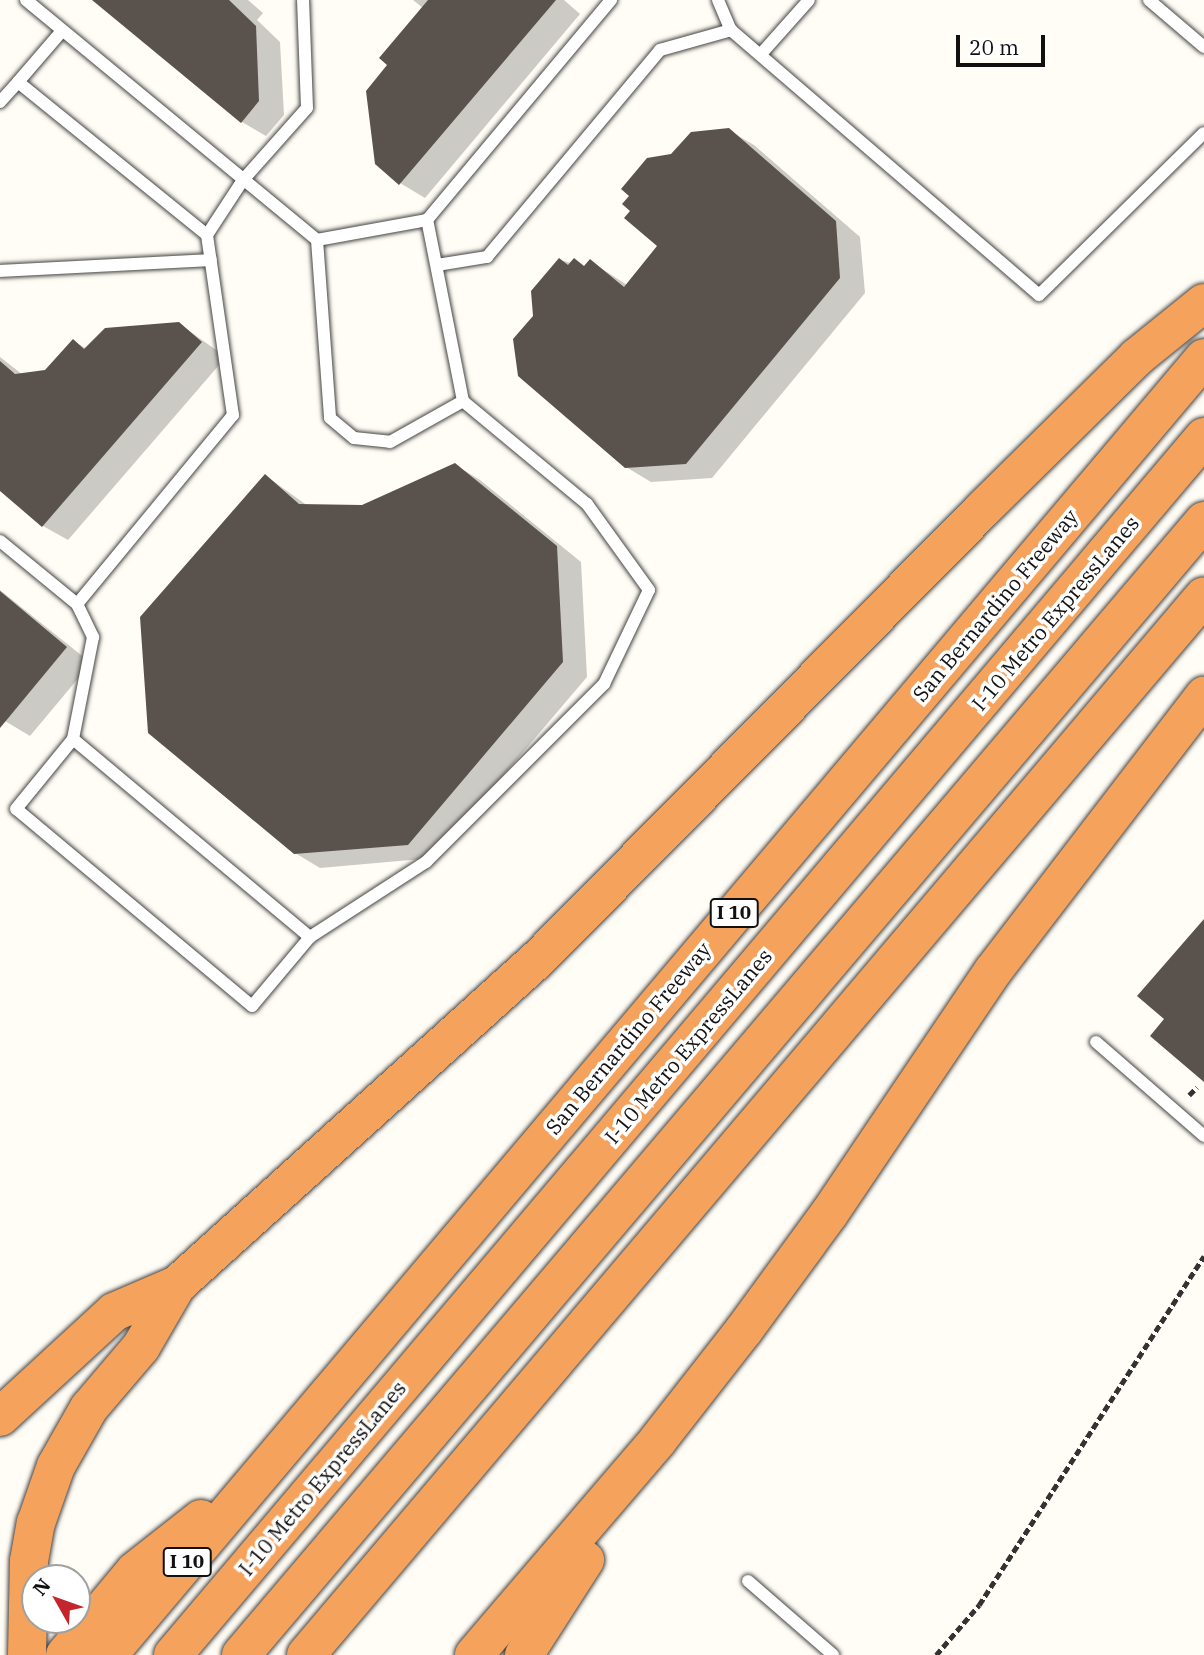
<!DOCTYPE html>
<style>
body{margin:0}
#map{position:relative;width:1204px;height:1655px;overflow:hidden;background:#fffdf5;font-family:"IBM Plex Serif",serif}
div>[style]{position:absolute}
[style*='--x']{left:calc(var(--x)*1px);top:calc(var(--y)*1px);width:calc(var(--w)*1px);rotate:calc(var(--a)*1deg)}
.shadow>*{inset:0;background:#0003}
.building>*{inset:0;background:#5a524d}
.path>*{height:4.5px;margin-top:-2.25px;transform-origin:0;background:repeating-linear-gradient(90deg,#333 0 7px,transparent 0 10.5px)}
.roads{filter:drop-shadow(0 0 2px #444) drop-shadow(0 0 2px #444)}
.service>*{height:12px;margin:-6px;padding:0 6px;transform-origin:6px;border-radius:6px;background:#fff}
.motorway>*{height:38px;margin:-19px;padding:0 19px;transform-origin:19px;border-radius:19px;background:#f5a25d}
span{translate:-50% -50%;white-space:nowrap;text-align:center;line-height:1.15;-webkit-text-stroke:7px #fff;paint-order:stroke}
.shield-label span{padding:2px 5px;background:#fff;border:2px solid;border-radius:5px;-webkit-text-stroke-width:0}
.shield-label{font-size:19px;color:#111;font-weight:700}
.street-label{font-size:21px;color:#111}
.north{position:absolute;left:21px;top:1564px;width:70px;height:70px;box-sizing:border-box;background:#fff;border:2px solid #a0a0a0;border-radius:50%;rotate:310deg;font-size:19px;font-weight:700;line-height:28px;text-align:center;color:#111}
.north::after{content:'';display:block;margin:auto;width:24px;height:32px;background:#c4262e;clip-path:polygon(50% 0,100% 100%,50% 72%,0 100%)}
.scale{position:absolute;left:956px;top:35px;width:89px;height:32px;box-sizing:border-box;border:4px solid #111;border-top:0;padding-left:9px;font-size:21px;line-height:24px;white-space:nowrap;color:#111;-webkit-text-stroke:5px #fff;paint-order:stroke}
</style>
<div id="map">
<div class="shadow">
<div style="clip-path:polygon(96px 0,248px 0,263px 13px,257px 20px,280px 42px,284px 115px,266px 136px,242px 122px)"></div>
<div style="clip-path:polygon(413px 0,564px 0,580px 14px,425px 198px,400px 183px,390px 65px,423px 8px)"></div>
<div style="clip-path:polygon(728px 130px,754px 145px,860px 237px,865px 293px,712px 478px,651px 482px,626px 467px,535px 317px,560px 260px,586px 267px,590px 261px,627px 285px,660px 245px,672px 156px)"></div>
<div style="clip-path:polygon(178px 323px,226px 357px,68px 540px,43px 526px,0 488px,0 357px,23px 375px,46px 372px,73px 341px,87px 349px)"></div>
<div style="clip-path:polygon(455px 465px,480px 480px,581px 562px,587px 677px,433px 858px,320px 868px,295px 853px,266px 476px,308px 506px,363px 507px)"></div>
<div style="clip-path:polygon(0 590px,91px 663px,30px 736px,0 718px)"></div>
</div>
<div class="building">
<div style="clip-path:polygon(92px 0,229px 0,256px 26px,259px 101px,241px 123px)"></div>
<div style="clip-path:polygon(428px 0,556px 0,399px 185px,375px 164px,366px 91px,387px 65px,379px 58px)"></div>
<div style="clip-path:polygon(729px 128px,836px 221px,840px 278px,686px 464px,625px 468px,518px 376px,513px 339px,533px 316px,531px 291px,559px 258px,568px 265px,574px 258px,584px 266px,590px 259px,624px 287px,657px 246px,624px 218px,630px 211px,622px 204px,629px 196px,621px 189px,647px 158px,671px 154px,691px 132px)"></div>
<div style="clip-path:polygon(179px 322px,202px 342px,42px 527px,0 491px,0 361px,15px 374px,45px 370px,73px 339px,84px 349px,105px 328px)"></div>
<div style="clip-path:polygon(455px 463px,557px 546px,563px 662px,408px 845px,294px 854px,148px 733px,140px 617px,265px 474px,299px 504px,362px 505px)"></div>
<div style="clip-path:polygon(0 591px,67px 647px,0 728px)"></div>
<div style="clip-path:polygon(1204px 919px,1204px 1082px,1150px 1036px,1164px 1019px,1137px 996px)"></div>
</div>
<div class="path">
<div style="--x:1189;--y:1095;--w:11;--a:-45"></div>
<div style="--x:936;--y:1655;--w:66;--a:-49.3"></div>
<div style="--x:979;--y:1605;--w:415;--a:-57.2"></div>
</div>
<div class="roads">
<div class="service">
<div style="--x:26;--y:0;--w:377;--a:39.5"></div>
<div style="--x:317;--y:240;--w:178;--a:85.8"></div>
<div style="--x:330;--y:418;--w:31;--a:40"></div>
<div style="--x:354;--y:438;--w:36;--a:6"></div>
<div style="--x:390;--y:442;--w:84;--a:-29.3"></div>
<div style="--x:718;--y:0;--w:33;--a:67"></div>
<div style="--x:1149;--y:0;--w:72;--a:40.5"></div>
<div style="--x:761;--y:54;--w:72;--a:-48.4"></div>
<div style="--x:18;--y:82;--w:66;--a:-49.3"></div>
<div style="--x:0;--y:102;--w:27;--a:-48"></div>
<div style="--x:18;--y:82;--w:243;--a:39"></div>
<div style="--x:207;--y:235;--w:182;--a:81.8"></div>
<div style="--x:233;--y:415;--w:245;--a:129.5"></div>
<div style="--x:77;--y:604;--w:37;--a:64"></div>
<div style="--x:93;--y:637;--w:104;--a:101.1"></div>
<div style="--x:207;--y:235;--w:66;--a:-56.8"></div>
<div style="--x:243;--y:180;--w:96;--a:-48.4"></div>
<div style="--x:307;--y:108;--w:108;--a:-92.1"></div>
<div style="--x:317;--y:240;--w:112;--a:-10.3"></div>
<div style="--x:427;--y:220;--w:287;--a:-50.1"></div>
<div style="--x:437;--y:265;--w:51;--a:-9.1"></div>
<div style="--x:487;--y:257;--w:270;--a:-50.1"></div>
<div style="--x:660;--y:50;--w:74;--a:-15.7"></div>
<div style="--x:731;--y:30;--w:406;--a:40.7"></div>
<div style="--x:1039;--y:295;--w:231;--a:-44.5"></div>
<div style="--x:0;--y:271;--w:211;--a:-3"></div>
<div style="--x:0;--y:541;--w:99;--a:39.3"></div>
<div style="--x:73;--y:739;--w:309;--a:39.9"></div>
<div style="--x:310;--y:937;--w:90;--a:130"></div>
<div style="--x:252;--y:1006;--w:307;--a:-140.1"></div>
<div style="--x:16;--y:809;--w:90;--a:-50.8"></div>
<div style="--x:310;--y:937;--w:138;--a:-32.9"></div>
<div style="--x:426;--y:862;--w:252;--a:-45"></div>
<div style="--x:604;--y:684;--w:104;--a:-64.4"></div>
<div style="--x:649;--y:590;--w:106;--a:-125.8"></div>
<div style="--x:587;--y:504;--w:161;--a:-140.3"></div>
<div style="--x:463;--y:401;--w:185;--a:-101.2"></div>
<div style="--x:1096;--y:1042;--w:143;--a:41"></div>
<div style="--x:748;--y:1581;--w:113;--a:41"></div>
</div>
<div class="motorway">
<div style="--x:0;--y:1417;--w:155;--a:-42.6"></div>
<div style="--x:114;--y:1312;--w:69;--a:-23.2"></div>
<div style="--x:177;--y:1285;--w:485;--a:-42.1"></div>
<div style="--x:537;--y:960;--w:634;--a:-45.32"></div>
<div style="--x:983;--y:509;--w:216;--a:-44.6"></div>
<div style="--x:1137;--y:357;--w:86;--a:-38.9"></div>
<div style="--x:27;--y:1655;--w:94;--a:-88.8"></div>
<div style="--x:29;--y:1561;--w:39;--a:-80"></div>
<div style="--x:36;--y:1523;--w:60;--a:-70.7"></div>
<div style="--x:56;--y:1466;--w:67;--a:-60.4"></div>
<div style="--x:89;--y:1408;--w:80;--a:-49.6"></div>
<div style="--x:141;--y:1347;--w:72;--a:-59.9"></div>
<div style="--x:65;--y:1655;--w:109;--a:-50.2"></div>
<div style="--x:135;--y:1571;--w:84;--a:-38.2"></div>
<div style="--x:108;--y:1655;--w:1698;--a:-49.8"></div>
<div style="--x:173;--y:1655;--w:1596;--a:-49.75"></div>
<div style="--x:241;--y:1655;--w:1488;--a:-49.66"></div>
<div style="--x:306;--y:1655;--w:1388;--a:-49.7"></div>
<div style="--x:474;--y:1655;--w:283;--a:-49.4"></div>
<div style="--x:658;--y:1440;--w:140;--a:-52"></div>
<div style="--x:744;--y:1330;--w:144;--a:-53.8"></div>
<div style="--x:829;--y:1214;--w:293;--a:-56"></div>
<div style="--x:993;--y:971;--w:347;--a:-52.5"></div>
<div style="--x:524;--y:1655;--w:113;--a:-57.3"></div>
</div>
</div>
<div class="shield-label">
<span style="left:734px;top:913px">I 10</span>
<span style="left:187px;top:1562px">I 10</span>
</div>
<div class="street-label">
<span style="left:995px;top:605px;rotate:-50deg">San Bernardino Freeway</span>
<span style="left:1055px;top:613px;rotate:-50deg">I-10 Metro ExpressLanes</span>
<span style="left:628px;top:1038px;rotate:-50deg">San Bernardino Freeway</span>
<span style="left:688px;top:1046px;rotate:-50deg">I-10 Metro ExpressLanes</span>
<span style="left:322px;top:1478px;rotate:-50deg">I-10 Metro ExpressLanes</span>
</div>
<div class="north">N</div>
<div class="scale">20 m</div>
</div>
